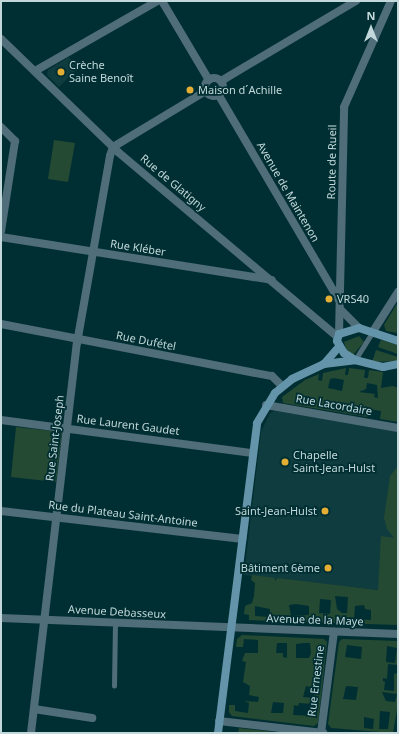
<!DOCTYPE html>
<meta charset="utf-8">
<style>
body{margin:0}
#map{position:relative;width:399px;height:734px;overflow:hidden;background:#002f33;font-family:"Noto Sans",sans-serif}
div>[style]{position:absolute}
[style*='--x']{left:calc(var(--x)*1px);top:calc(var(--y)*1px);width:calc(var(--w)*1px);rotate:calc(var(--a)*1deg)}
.built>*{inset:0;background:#0f3c3e}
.green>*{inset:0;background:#254a33}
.service>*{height:4.5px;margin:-2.25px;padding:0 2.25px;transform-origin:2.25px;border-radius:2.25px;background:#506d7a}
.minor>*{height:8px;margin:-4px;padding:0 4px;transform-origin:4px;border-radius:4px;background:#506d7a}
.minor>.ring{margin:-4px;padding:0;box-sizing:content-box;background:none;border:8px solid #506d7a;border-radius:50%}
.tertiary>*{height:8px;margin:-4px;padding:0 4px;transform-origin:4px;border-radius:4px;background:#506d7a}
.secondary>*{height:8px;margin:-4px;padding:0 4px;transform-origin:4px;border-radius:4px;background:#6494a9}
.dots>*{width:11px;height:11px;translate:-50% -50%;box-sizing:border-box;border:2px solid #002f33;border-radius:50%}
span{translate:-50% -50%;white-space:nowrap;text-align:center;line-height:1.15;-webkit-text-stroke:3.5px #002f33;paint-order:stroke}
.poi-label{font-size:11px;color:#c2d8da}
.left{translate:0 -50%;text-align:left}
.right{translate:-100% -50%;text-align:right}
.street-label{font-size:11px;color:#c2d8da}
.frame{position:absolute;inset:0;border:2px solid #c2d8da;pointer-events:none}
.north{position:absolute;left:351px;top:8px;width:40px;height:40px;-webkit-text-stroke:3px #002f33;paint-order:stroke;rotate:0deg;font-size:11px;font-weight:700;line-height:16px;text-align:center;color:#c2d8da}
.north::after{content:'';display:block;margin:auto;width:14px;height:18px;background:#c2d8da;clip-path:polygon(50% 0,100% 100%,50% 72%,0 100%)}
</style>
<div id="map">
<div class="built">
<div style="clip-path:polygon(69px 57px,77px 69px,59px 87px,47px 75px,48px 70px)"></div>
<div style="clip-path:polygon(275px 411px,398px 430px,398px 580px,380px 579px,379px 590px,244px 575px,261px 432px,270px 413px)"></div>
</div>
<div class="green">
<div style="clip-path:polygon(54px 140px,75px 143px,68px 182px,48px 179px)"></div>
<div style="clip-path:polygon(398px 302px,398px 333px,386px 331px,384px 325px)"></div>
<div style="clip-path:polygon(359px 336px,364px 342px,353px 355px,346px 349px,344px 342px)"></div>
<div style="clip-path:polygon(381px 340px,398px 345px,398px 354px,378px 347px)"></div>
<div style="clip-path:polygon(376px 350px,398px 357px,398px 361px,372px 362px)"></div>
<div style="clip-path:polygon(evenodd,346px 368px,345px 375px,348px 375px,349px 368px,365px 370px,364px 378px,368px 378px,369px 370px,383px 372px,381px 388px,393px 386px,398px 388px,398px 422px,380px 419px,381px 411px,369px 409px,367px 417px,283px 403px,282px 397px,305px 380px,319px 374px,318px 380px,322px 381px,323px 373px,346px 368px,334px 378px,344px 380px,342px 391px,328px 388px,330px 379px,334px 378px,346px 368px,367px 383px,377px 385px,378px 398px,374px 397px,375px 394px,359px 392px,366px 389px,367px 383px)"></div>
<div style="clip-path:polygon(16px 427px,62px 432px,56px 482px,11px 477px)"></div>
<div style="clip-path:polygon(evenodd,398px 466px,398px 625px,249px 620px,249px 615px,244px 614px,245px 606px,252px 603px,254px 596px,255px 583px,251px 580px,252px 575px,275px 578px,275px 581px,277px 578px,378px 590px,381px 536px,394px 538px,387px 529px,384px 518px,390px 476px,398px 466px,335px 596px,348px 597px,347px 613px,342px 613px,337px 609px,335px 596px,398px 466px,320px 599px,331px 600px,330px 614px,319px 613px,320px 599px,398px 466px,296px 604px,309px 606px,309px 615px,291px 616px,289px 605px,296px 604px,398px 466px,364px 605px,365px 609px,371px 610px,371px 620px,354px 619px,355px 606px,364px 605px,398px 466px,255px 606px,270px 609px,270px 617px,255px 616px,255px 606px)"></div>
<div style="clip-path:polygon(evenodd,242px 635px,324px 639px,327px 642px,318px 723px,314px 726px,232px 716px,229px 712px,229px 705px,235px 705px,235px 711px,248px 713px,249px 703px,244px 701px,258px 702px,259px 697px,249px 695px,250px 686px,243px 682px,246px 662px,242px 661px,245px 653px,258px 653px,258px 640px,244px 639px,243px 647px,236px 647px,237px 639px,242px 635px,277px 643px,287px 643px,287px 658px,283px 657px,283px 653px,276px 653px,277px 643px,242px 635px,304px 643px,310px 643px,311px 653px,309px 658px,296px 658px,296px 644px,304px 643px,242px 635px,306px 686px,315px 689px,314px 698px,303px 697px,306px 686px,242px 635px,273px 702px,284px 703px,283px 713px,271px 713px,273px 702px,242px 635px,299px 703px,313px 704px,312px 716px,293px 715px,294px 705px,298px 706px,299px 703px)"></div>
<div style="clip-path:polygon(evenodd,342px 639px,398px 641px,398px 670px,398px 665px,388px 664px,387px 679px,383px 678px,383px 681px,385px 682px,384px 690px,394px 691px,394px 674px,398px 673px,398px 704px,393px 733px,331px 728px,328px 724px,339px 642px,342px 639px,347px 645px,362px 647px,361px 659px,345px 657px,347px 645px,342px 639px,387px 646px,397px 648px,395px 663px,386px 662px,387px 646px,342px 639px,346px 686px,358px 687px,356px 700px,343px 699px,346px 686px,342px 639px,382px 692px,397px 694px,395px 702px,386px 701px,382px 692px,342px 639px,380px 711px,390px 712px,388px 729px,379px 729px,380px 711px,342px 639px,364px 717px,374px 719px,373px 729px,364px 728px,364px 717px)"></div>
<div style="clip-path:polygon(239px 728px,266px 731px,283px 733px,238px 733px)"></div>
</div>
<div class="service">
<div style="--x:355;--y:360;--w:32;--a:-58"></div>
<div style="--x:114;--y:686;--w:63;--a:-89.1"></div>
</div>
<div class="minor">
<div style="--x:162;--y:1;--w:92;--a:59.3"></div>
<div style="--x:35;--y:71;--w:141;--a:-29.8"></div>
<div class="ring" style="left:205px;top:78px;width:10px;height:10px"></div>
<div style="--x:221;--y:81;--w:157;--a:-30.7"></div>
<div style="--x:218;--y:94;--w:239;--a:59.6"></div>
<div style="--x:1;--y:127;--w:20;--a:45"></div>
<div style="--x:15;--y:141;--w:91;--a:98.8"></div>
<div style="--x:1;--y:237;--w:274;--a:9"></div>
<div style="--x:340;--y:309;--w:27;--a:45"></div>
<div style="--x:1;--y:324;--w:276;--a:10.9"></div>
<div style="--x:272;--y:376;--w:14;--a:45"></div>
<div style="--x:339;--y:334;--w:227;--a:-88.7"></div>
<div style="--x:344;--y:107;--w:116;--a:-66.1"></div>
<div style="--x:266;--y:405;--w:134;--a:9.9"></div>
<div style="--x:1;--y:420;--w:252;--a:7.5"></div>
<div style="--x:1;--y:511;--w:243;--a:6.6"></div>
<div style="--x:1;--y:618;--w:397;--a:2.3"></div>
<div style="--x:34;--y:709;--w:59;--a:8.8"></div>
<div style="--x:219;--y:721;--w:105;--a:6.6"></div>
<div style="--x:31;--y:733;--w:393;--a:-83.3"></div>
<div style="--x:77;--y:343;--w:190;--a:-80"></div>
<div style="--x:110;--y:156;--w:9;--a:-72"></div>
<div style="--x:113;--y:147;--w:109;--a:-31.1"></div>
<div style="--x:321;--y:733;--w:102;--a:-82.7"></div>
</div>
<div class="tertiary">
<div style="--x:1;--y:39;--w:163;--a:44"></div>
<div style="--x:118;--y:152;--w:287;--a:40.1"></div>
<div style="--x:372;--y:333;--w:49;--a:-57.6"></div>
</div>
<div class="secondary">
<div style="--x:398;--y:341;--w:41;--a:-161.6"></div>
<div style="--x:359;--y:328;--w:21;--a:163"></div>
<div style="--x:339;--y:334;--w:7;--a:106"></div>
<div style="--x:337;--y:341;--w:14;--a:60"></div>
<div style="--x:344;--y:353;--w:13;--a:32"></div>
<div style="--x:355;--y:360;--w:29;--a:14"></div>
<div style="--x:383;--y:367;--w:15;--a:-11"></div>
<div style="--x:324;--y:364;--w:23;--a:-49"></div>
<div style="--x:218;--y:733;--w:312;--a:-82.8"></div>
<div style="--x:257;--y:423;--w:35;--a:-59"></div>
<div style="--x:275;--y:393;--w:22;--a:-39"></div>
<div style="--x:292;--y:379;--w:35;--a:-25"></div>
<div style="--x:324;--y:364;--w:31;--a:-7"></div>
</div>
<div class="dots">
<div style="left:61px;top:72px;background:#e4ae35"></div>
<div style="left:190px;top:90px;background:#e4ae35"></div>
<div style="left:329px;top:299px;background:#e4ae35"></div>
<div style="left:285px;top:462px;background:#e4ae35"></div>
<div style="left:325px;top:511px;background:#e4ae35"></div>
<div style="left:328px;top:568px;background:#e4ae35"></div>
</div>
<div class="poi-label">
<span class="left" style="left:69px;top:72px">Crèche<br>Saine Benoît</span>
<span class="left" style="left:198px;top:90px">Maison d´Achille</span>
<span class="left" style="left:337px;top:299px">VRS40</span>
<span class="left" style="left:293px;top:462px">Chapelle<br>Saint-Jean-Hulst</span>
<span class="right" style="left:317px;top:511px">Saint-Jean-Hulst</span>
<span class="right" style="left:320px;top:568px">Bâtiment 6ème</span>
</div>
<div class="street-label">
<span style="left:332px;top:162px;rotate:-89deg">Route de Rueil</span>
<span style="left:173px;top:183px;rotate:40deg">Rue de Glatigny</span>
<span style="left:288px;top:192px;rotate:60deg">Avenue de Maintenon</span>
<span style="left:138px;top:248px;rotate:9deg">Rue Kléber</span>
<span style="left:146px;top:341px;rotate:11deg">Rue Dufétel</span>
<span style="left:334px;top:405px;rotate:10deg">Rue Lacordaire</span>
<span style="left:128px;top:425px;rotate:7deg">Rue Laurent Gaudet</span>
<span style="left:55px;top:438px;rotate:-83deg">Rue Saint-Joseph</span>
<span style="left:123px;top:514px;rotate:7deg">Rue du Plateau Saint-Antoine</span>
<span style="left:117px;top:612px;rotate:3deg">Avenue Debasseux</span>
<span style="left:315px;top:620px;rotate:2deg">Avenue de la Maye</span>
<span style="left:316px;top:681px;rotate:-83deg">Rue Ernestine</span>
</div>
<div class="frame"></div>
<div class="north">N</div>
</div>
